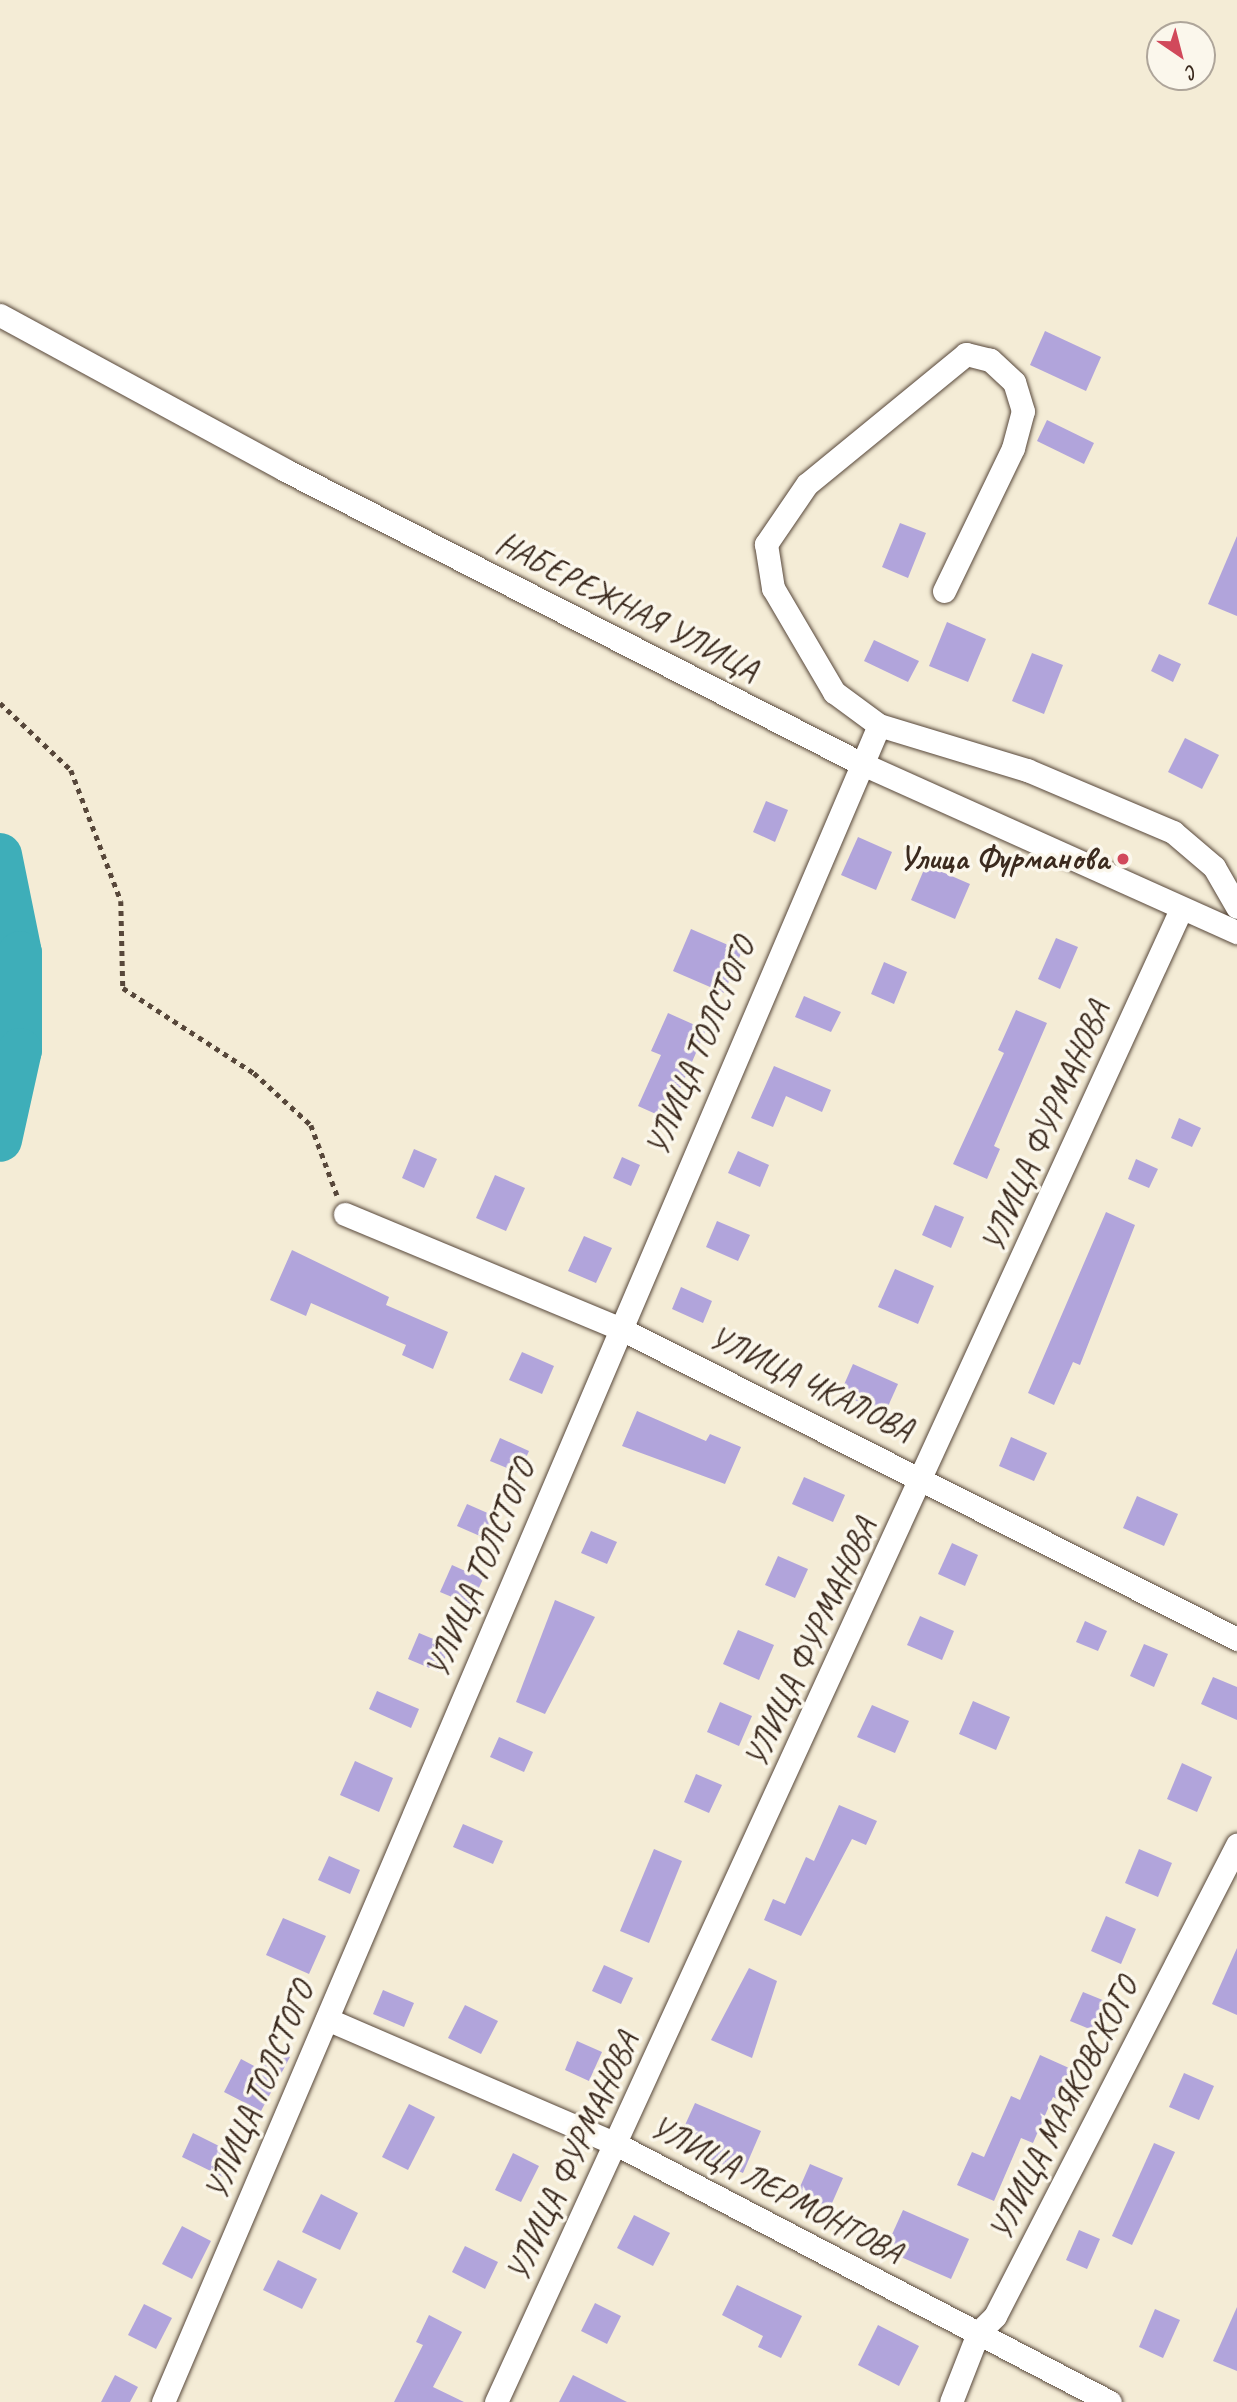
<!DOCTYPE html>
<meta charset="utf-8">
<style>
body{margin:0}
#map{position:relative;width:1237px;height:2402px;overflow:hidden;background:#f4ecd6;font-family:Caveat,sans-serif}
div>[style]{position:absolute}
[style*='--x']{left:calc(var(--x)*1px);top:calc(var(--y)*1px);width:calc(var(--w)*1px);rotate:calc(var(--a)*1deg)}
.river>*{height:44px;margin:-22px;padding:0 22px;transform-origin:22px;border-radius:22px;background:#3eaeb9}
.building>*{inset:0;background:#b1a4db}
.path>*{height:4.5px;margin-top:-2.25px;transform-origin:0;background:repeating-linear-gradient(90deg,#57473a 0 5px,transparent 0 10px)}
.roads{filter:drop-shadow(0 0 2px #57473a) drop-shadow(0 0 2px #57473a)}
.minor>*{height:23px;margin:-11.5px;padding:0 11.5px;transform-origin:11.5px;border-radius:11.5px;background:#fff}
.dots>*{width:19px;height:19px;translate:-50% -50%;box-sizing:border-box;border:4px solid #fbf7ec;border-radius:50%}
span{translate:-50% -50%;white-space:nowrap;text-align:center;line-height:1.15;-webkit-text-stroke:7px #fbf7ec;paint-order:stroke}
.street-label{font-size:33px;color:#3b2a1e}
.poi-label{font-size:33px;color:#3b2a1e;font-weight:700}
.right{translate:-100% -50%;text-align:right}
.north{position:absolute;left:1146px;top:21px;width:70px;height:70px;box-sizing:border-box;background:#fbf7ec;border:2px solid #aea59a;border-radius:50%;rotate:145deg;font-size:19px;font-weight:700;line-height:28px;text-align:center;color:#3b2a1e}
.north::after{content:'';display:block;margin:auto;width:24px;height:32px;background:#d1495b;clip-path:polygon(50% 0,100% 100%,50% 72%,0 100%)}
</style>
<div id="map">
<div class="river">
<div style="--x:0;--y:855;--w:100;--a:78.5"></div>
<div style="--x:20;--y:953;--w:97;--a:90"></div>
<div style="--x:20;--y:1050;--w:92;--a:102.5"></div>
</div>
<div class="building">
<div style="clip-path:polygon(1045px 331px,1101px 357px,1086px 391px,1030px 365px)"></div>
<div style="clip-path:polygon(1047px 420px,1094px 443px,1084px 464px,1037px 441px)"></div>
<div style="clip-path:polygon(900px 523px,926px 533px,908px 578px,882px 567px)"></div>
<div style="clip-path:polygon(1237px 536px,1237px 616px,1208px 604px)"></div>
<div style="clip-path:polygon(947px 622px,986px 639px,968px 682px,929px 666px)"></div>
<div style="clip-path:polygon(874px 640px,919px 661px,908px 682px,864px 661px)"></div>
<div style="clip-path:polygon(1032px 653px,1063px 665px,1044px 714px,1012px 701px)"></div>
<div style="clip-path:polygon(1159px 654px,1181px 664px,1173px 682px,1151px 671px)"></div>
<div style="clip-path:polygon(1185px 738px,1219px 755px,1202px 789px,1168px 772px)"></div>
<div style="clip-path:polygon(766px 801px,788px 810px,775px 842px,753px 832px)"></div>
<div style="clip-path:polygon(858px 837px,892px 852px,876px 890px,841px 875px)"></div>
<div style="clip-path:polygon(926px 865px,970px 884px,955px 919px,911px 900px)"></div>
<div style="clip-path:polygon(691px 929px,742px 951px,724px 993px,673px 971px)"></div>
<div style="clip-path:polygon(1056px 938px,1078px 947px,1060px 989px,1038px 979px)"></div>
<div style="clip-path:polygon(884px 962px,907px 972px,894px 1004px,871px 994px)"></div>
<div style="clip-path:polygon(804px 996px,841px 1012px,831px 1032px,795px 1017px)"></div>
<div style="clip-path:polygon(1016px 1010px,1047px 1023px,994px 1146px,1000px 1149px,987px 1179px,953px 1164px,1004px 1053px,998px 1050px)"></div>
<div style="clip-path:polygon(668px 1013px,706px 1030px,667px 1119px,638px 1106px,661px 1055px,651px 1051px)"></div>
<div style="clip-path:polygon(774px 1066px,831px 1090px,822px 1112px,786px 1096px,773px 1127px,751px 1118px)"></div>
<div style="clip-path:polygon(1179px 1118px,1201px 1128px,1192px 1147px,1171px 1138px)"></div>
<div style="clip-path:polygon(414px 1149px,437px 1159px,424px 1188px,402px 1178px)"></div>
<div style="clip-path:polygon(738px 1151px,769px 1165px,760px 1187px,728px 1173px)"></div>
<div style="clip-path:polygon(622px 1157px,640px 1165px,631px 1186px,613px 1178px)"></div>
<div style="clip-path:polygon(1136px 1159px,1158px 1169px,1149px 1188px,1128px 1179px)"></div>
<div style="clip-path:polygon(495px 1175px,525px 1188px,506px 1231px,476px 1218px)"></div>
<div style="clip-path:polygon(935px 1205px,964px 1217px,951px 1248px,922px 1235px)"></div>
<div style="clip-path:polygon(1106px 1212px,1135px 1225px,1080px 1365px,1073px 1362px,1054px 1405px,1028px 1393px)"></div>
<div style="clip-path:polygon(717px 1221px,750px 1235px,738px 1261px,706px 1247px)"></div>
<div style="clip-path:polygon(584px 1236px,612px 1248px,596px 1283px,568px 1271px)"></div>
<div style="clip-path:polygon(292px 1250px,389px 1297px,386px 1305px,448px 1332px,433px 1369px,402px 1355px,406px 1345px,311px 1303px,306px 1316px,270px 1300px)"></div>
<div style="clip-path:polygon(895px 1269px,934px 1286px,918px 1324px,878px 1307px)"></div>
<div style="clip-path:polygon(681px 1287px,712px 1301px,703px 1323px,672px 1309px)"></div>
<div style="clip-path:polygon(522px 1352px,554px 1366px,542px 1394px,509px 1380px)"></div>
<div style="clip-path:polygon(853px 1364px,898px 1384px,885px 1413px,840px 1394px)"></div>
<div style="clip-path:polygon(637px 1411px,706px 1441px,710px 1434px,741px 1447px,725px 1484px,622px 1446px)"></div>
<div style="clip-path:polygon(1011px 1437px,1047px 1453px,1034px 1481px,999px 1466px)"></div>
<div style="clip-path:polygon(500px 1438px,529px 1451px,519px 1473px,490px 1461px)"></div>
<div style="clip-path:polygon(804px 1477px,845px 1495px,833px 1522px,792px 1504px)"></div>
<div style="clip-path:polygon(1137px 1496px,1178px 1514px,1164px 1546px,1123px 1528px)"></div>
<div style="clip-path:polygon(467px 1504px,499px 1518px,489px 1540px,457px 1526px)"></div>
<div style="clip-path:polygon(591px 1531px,617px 1542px,607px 1564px,581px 1553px)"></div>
<div style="clip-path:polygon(952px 1543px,978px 1555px,965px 1586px,938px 1574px)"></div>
<div style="clip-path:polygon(778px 1556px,808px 1569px,795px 1598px,765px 1585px)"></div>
<div style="clip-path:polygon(452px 1565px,483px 1579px,471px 1605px,440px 1592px)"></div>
<div style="clip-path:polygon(555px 1600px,595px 1617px,545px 1714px,516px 1702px)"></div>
<div style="clip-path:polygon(920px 1616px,954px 1631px,942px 1660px,907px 1645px)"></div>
<div style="clip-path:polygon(1085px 1621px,1107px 1631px,1098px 1651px,1076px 1642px)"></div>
<div style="clip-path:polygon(738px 1630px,774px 1645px,759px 1680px,723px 1664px)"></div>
<div style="clip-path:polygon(419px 1633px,450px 1646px,439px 1672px,408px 1659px)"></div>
<div style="clip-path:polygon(1144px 1644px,1168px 1654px,1154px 1687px,1130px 1676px)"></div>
<div style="clip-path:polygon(1213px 1677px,1237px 1687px,1237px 1720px,1201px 1704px)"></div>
<div style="clip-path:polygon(377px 1691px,419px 1709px,411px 1728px,369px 1709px)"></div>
<div style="clip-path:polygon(973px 1701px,1010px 1717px,996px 1750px,959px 1734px)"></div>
<div style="clip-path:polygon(720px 1702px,752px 1716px,739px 1746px,707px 1732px)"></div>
<div style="clip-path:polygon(872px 1705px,909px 1721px,895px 1753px,857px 1737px)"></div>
<div style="clip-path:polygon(499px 1737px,533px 1752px,524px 1772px,490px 1757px)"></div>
<div style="clip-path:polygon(355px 1761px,393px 1778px,379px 1812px,340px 1795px)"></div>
<div style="clip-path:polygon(1182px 1763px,1212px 1777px,1197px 1812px,1167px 1799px)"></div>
<div style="clip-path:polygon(696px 1774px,722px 1785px,709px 1813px,684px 1802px)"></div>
<div style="clip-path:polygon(839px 1805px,877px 1821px,866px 1845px,852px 1839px,801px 1936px,764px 1920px,773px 1899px,785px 1904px,806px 1857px,814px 1861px)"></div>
<div style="clip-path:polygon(463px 1824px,503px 1841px,493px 1864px,453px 1847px)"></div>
<div style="clip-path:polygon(654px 1849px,682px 1861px,649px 1943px,620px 1931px)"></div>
<div style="clip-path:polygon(1139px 1849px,1172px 1863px,1158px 1897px,1125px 1883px)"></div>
<div style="clip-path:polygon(329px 1856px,360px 1870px,350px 1894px,318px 1880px)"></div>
<div style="clip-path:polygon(1106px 1916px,1136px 1929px,1121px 1964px,1091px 1951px)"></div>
<div style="clip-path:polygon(283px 1918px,326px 1936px,309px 1974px,266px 1955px)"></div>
<div style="clip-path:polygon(1237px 1948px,1237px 2015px,1212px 2004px)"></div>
<div style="clip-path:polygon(604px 1965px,633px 1978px,621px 2004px,592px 1991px)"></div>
<div style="clip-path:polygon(749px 1968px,777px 1981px,752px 2058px,711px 2040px)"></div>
<div style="clip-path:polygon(383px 1990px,414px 2003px,404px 2027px,373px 2014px)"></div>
<div style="clip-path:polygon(1083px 1992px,1105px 2001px,1092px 2030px,1070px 2021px)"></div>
<div style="clip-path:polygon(465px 2005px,498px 2021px,481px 2054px,448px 2038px)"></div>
<div style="clip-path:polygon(577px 2041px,602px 2052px,589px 2081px,565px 2070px)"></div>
<div style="clip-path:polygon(271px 2047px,290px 2057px,261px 2111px,224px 2092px,241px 2059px,260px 2069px)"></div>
<div style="clip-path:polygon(1040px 2055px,1078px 2072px,1065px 2103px,1053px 2097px,1033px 2143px,1021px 2138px,994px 2201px,957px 2185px,972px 2152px,984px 2157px,1011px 2096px,1020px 2100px)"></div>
<div style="clip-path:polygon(1184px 2073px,1214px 2086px,1199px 2120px,1169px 2107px)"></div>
<div style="clip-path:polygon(695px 2103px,761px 2131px,743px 2173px,676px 2145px)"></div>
<div style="clip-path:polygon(409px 2104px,435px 2117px,408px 2170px,382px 2157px)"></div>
<div style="clip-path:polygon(193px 2133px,237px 2155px,225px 2178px,182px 2157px)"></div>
<div style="clip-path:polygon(1154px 2143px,1175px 2152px,1132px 2245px,1112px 2236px)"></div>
<div style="clip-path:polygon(513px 2153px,539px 2166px,521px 2202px,495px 2190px)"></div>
<div style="clip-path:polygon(810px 2164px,843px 2178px,829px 2210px,796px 2196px)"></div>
<div style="clip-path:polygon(321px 2194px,358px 2213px,340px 2250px,302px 2232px)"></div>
<div style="clip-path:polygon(903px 2210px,969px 2239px,951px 2279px,885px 2250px)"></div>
<div style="clip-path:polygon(634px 2215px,670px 2233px,653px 2266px,617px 2248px)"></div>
<div style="clip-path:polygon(182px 2226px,211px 2241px,192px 2279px,162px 2264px)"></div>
<div style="clip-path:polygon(1079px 2230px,1100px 2239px,1087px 2269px,1066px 2260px)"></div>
<div style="clip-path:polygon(465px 2246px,498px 2262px,485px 2289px,452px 2272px)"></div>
<div style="clip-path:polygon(278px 2260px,317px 2279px,302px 2309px,263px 2290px)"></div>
<div style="clip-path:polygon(737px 2285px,802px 2316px,781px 2358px,758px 2347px,763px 2336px,722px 2315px)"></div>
<div style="clip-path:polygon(595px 2303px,621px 2316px,607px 2344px,581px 2331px)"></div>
<div style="clip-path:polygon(144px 2304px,172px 2318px,156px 2349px,128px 2335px)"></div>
<div style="clip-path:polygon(1237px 2307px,1237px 2371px,1213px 2361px)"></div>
<div style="clip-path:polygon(1155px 2309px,1180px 2320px,1163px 2358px,1139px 2347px)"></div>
<div style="clip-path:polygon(429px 2315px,462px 2332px,433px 2387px,464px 2402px,394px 2402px,423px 2345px,416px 2342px)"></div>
<div style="clip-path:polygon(878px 2325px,919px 2346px,899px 2386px,858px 2365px)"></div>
<div style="clip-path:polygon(115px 2375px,138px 2387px,130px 2402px,101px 2402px)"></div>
<div style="clip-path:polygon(573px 2375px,627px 2402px,559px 2402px)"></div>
</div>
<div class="path">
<div style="--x:0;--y:703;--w:98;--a:43.3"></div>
<div style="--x:71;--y:770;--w:140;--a:69.1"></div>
<div style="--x:121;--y:901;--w:87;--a:88.7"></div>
<div style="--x:123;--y:988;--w:156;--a:33"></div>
<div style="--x:254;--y:1073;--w:77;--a:42.4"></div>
<div style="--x:311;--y:1125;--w:75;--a:69.6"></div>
</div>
<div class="roads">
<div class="minor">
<div style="--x:0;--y:315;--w:324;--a:28.5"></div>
<div style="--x:285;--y:470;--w:643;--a:27"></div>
<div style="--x:858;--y:762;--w:415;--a:24.2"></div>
<div style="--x:944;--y:591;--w:159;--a:-64.2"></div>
<div style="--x:1013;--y:448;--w:38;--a:-75"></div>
<div style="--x:1023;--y:411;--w:30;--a:-107"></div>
<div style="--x:1014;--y:382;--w:33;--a:-137"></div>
<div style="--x:990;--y:360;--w:25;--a:-166"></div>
<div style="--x:966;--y:354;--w:205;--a:140.7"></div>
<div style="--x:807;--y:484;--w:73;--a:124.3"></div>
<div style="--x:766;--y:544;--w:45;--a:81"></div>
<div style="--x:773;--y:588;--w:121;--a:59.6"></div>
<div style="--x:834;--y:692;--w:56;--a:36.3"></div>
<div style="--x:879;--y:725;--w:155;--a:16.9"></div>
<div style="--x:1027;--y:770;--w:159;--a:23"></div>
<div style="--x:1173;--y:832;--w:54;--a:40.5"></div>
<div style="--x:1214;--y:867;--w:46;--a:60.1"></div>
<div style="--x:345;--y:1214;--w:297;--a:22.6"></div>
<div style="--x:619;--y:1328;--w:692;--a:26.71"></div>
<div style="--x:327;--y:2019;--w:315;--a:23.4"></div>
<div style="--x:616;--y:2144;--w:557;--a:27.58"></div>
<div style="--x:163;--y:2402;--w:1823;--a:-66.88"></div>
<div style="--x:496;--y:2402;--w:1643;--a:-65.35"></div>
<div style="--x:951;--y:2402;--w:74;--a:-68.6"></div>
<div style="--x:978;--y:2333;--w:24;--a:-45"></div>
<div style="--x:995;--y:2316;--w:530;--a:-62.81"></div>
</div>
</div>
<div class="dots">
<div style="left:1123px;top:859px;background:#d1495b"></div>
</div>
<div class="street-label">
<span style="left:627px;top:607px;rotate:27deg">НАБЕРЕЖНАЯ УЛИЦА</span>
<span style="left:701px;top:1047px;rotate:-67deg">УЛИЦА ТОЛСТОГО</span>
<span style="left:1046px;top:1127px;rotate:-66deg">УЛИЦА ФУРМАНОВА</span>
<span style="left:811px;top:1384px;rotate:26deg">УЛИЦА ЧКАЛОВА</span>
<span style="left:481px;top:1569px;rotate:-67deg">УЛИЦА ТОЛСТОГО</span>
<span style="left:811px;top:1643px;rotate:-65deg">УЛИЦА ФУРМАНОВА</span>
<span style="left:260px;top:2091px;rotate:-67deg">УЛИЦА ТОЛСТОГО</span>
<span style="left:1064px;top:2109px;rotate:-63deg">УЛИЦА МАЯКОВСКОГО</span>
<span style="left:573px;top:2157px;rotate:-65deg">УЛИЦА ФУРМАНОВА</span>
<span style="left:776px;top:2190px;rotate:28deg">УЛИЦА ЛЕРМОНТОВА</span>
</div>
<div class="poi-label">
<span class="right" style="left:1109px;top:859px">Улица Фурманова</span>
</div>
<div class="north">С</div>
</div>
